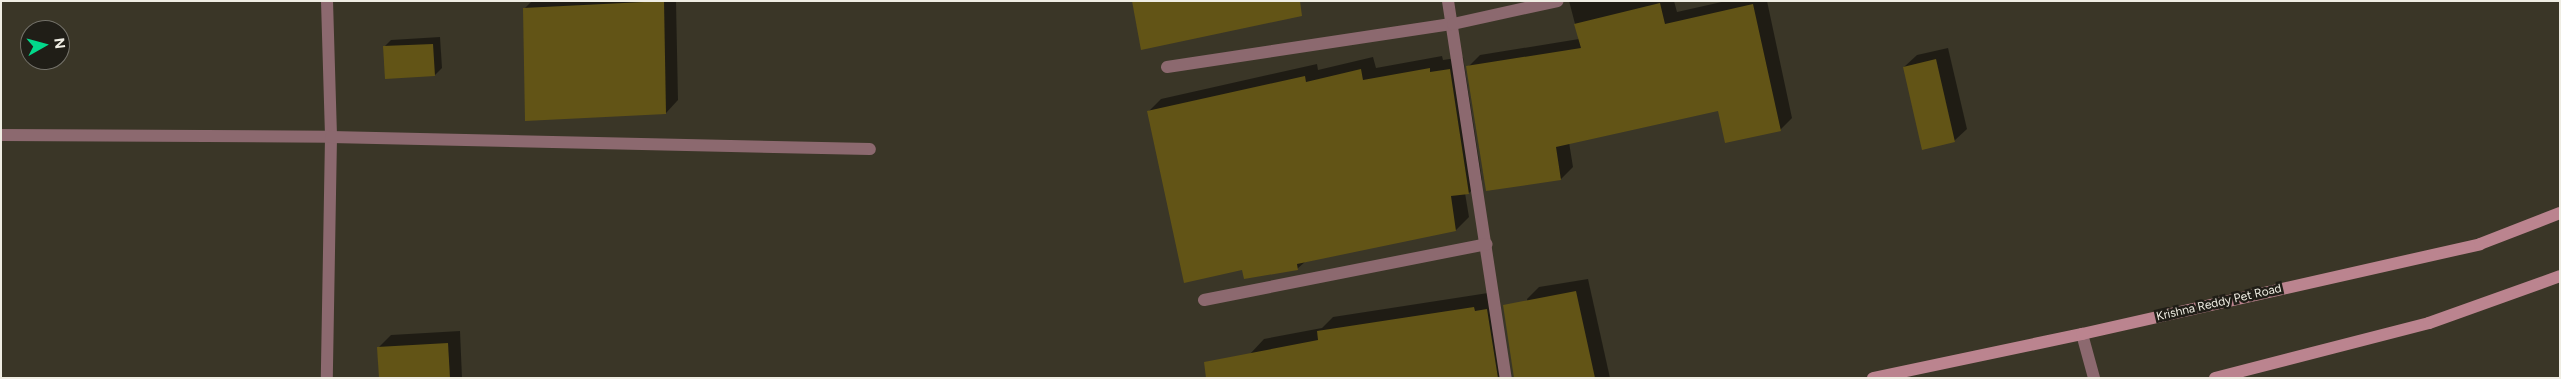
<!DOCTYPE html>
<style>
body{margin:0}
#map{position:relative;width:2561px;height:379px;overflow:hidden;background:#3a3627;font-family:Figtree,sans-serif}
div>[style]{position:absolute}
[style*='--x']{left:calc(var(--x)*1px);top:calc(var(--y)*1px);width:calc(var(--w)*1px);rotate:calc(var(--a)*1deg)}
.shadow>*{inset:0;background:#0007}
.building>*{inset:0;background:#625416}
.street>*{height:12px;margin:-6px;padding:0 6px;transform-origin:6px;border-radius:6px;background:#8c696f}
.secondary>*{height:12px;margin:-6px;padding:0 6px;transform-origin:6px;border-radius:6px;background:#bb848f}
span{translate:-50% -50%;white-space:nowrap;text-align:center;line-height:1.15;-webkit-text-stroke:5px #201e17;paint-order:stroke}
.street-label{font-size:12px;color:#efede3}
.frame{position:absolute;inset:0;border:2px solid #efede3;pointer-events:none}
.north{position:absolute;left:20px;top:20px;width:50px;height:50px;box-sizing:border-box;background:#201e17;border:1px solid #737169;border-radius:50%;rotate:83deg;font-size:14px;font-weight:700;line-height:20px;text-align:center;color:#efede3}
.north::after{content:'';display:block;margin:auto;width:18px;height:22px;background:#02d98b;clip-path:polygon(50% 0,100% 100%,50% 72%,0 100%)}
</style>
<div id="map">
<div class="shadow">
<div style="clip-path:polygon(532px 1px,676px 1px,678px 100px,666px 113px,524px 9px)"></div>
<div style="clip-path:polygon(1569px 1px,1674px 1px,1677px 12px,1726px 1px,1767px 1px,1792px 118px,1780px 130px,1719px 109px,1569px 142px,1573px 167px,1561px 179px,1468px 67px,1480px 55px,1579px 39px)"></div>
<div style="clip-path:polygon(440px 37px,442px 68px,435px 75px,384px 47px,391px 40px)"></div>
<div style="clip-path:polygon(1948px 48px,1967px 129px,1954px 141px,1904px 67px,1917px 55px)"></div>
<div style="clip-path:polygon(1442px 56px,1443px 60px,1463px 57px,1482px 180px,1469px 193px,1465px 193px,1469px 217px,1456px 230px,1306px 261px,1297px 269px,1244px 269px,1148px 112px,1161px 99px,1317px 64px,1318px 70px,1373px 57px,1376px 68px)"></div>
<div style="clip-path:polygon(1588px 279px,1610px 378px,1544px 378px,1527px 299px,1539px 287px)"></div>
<div style="clip-path:polygon(1488px 293px,1501px 378px,1254px 378px,1250px 354px,1264px 339px,1322px 328px,1333px 317px)"></div>
<div style="clip-path:polygon(460px 331px,462px 378px,380px 378px,378px 348px,391px 335px)"></div>
</div>
<div class="building">
<div style="clip-path:polygon(664px 1px,666px 114px,525px 121px,523px 8px)"></div>
<div style="clip-path:polygon(1132px 1px,1300px 1px,1302px 16px,1141px 50px)"></div>
<div style="clip-path:polygon(1660px 3px,1665px 24px,1753px 4px,1781px 131px,1725px 143px,1718px 111px,1556px 147px,1561px 180px,1486px 191px,1466px 66px,1581px 48px,1574px 24px)"></div>
<div style="clip-path:polygon(433px 44px,435px 76px,385px 79px,383px 46px)"></div>
<div style="clip-path:polygon(1936px 59px,1955px 142px,1922px 150px,1903px 67px)"></div>
<div style="clip-path:polygon(1430px 68px,1430px 72px,1450px 69px,1469px 194px,1451px 196px,1456px 231px,1297px 264px,1298px 270px,1244px 279px,1242px 270px,1184px 283px,1147px 111px,1305px 76px,1306px 82px,1361px 69px,1363px 80px)"></div>
<div style="clip-path:polygon(1576px 291px,1595px 378px,1514px 378px,1503px 305px)"></div>
<div style="clip-path:polygon(1474px 307px,1475px 311px,1487px 309px,1498px 378px,1206px 378px,1204px 362px,1318px 340px,1317px 331px)"></div>
<div style="clip-path:polygon(448px 343px,450px 378px,379px 378px,377px 347px)"></div>
</div>
<div class="street">
<div style="--x:327;--y:1;--w:136;--a:88.3"></div>
<div style="--x:331;--y:137;--w:241;--a:91"></div>
<div style="--x:1448;--y:1;--w:381;--a:81.3"></div>
<div style="--x:1167;--y:67;--w:289;--a:-8.6"></div>
<div style="--x:1453;--y:24;--w:107;--a:-12.4"></div>
<div style="--x:1;--y:135;--w:330;--a:0.3"></div>
<div style="--x:331;--y:137;--w:539;--a:1.28"></div>
<div style="--x:1204;--y:300;--w:288;--a:-11.2"></div>
<div style="--x:2082;--y:334;--w:46;--a:74.7"></div>
</div>
<div class="secondary">
<div style="--x:1873;--y:378;--w:214;--a:-11.9"></div>
<div style="--x:2082;--y:334;--w:408;--a:-12.7"></div>
<div style="--x:2480;--y:244;--w:86;--a:-21.2"></div>
<div style="--x:2215;--y:378;--w:221;--a:-14.4"></div>
<div style="--x:2429;--y:323;--w:139;--a:-19.7"></div>
</div>
<div class="street-label">
<span style="left:2219px;top:303px;rotate:-13deg">Krishna Reddy Pet Road</span>
</div>
<div class="frame"></div>
<div class="north">N</div>
</div>
